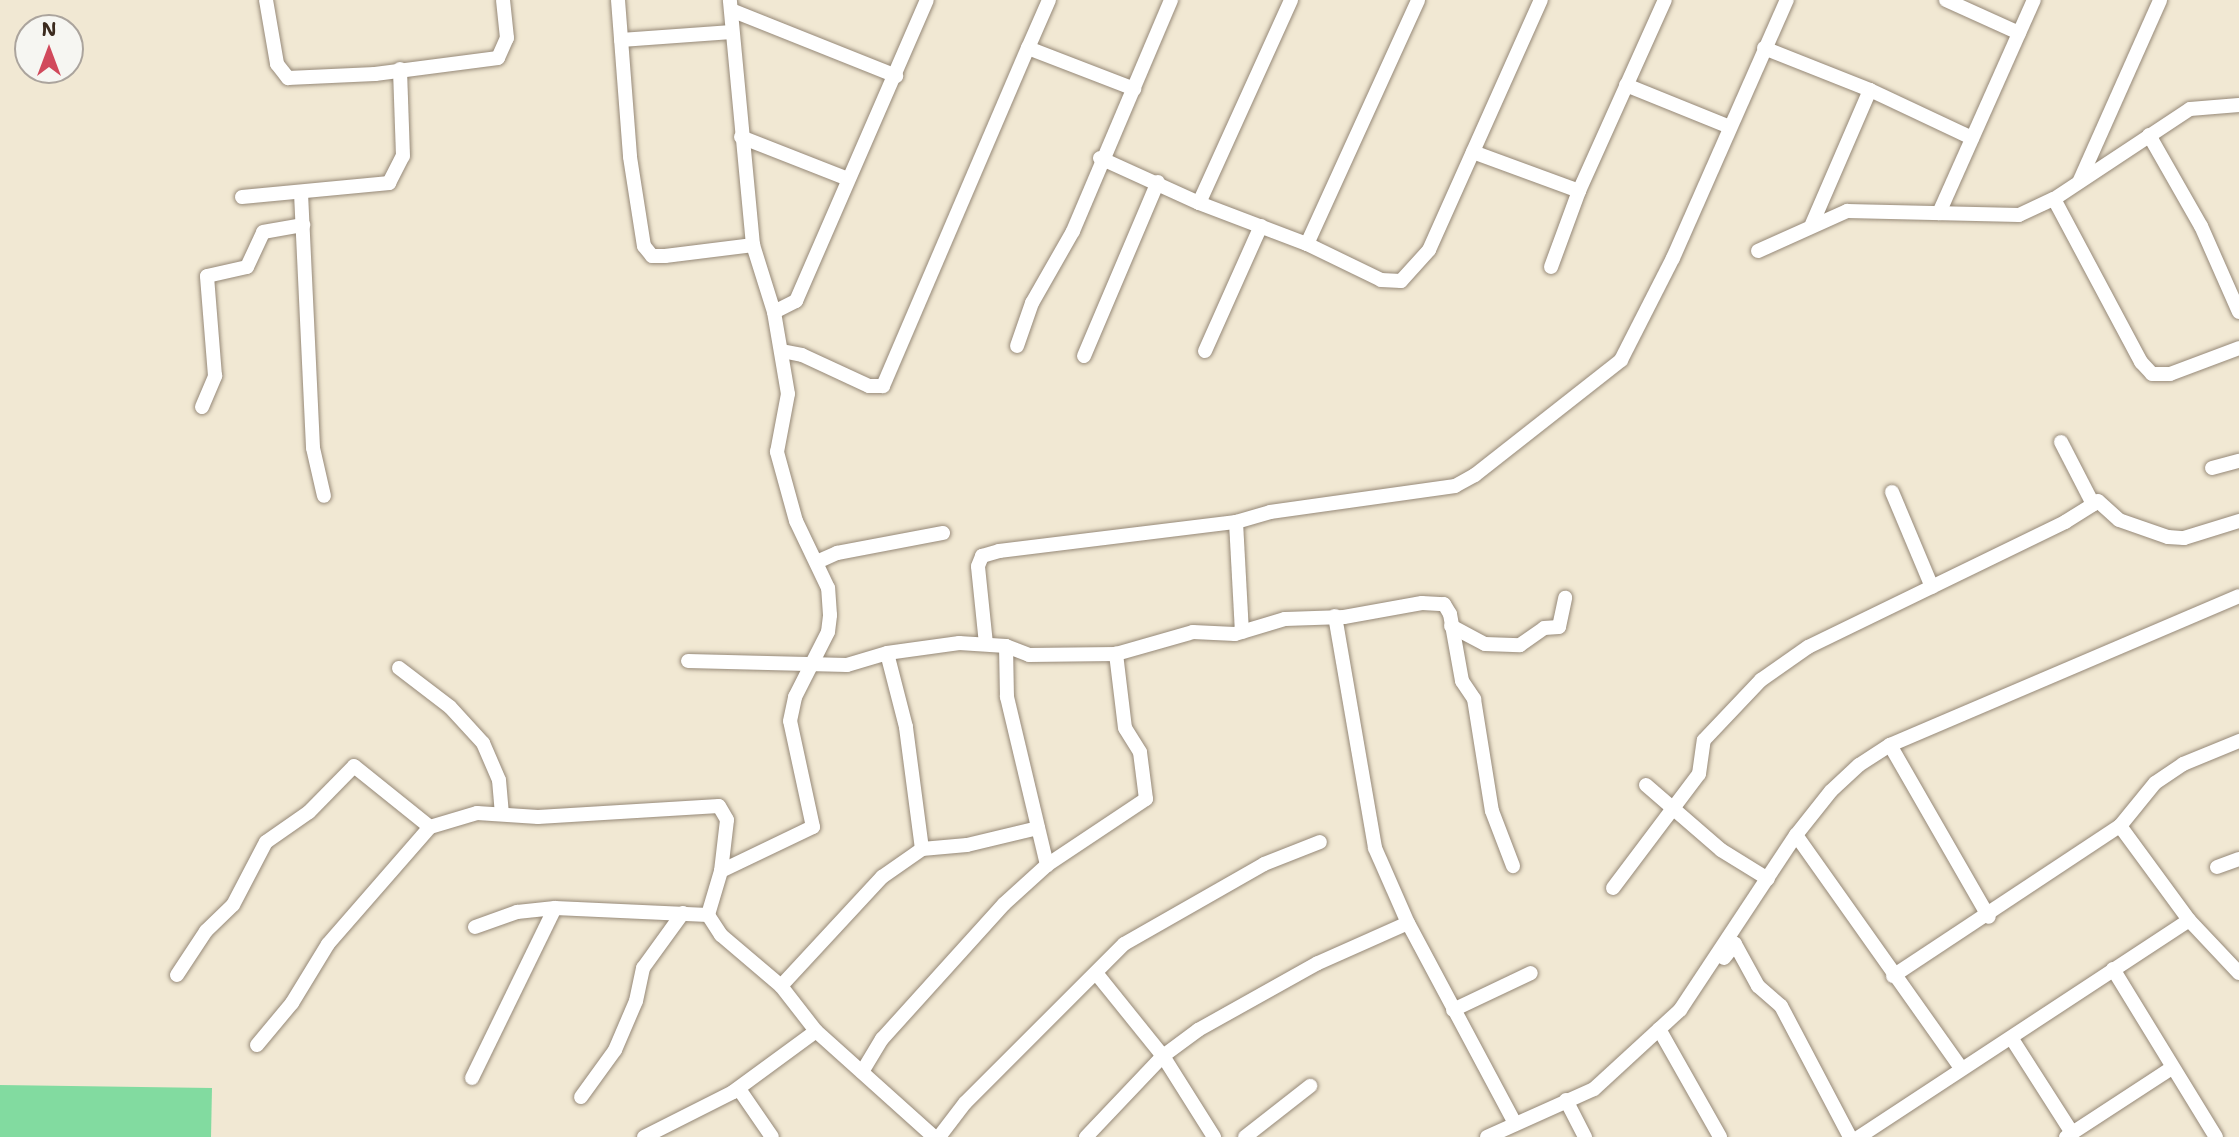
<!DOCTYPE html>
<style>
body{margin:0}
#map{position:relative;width:2239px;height:1137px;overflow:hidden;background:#f1e8d3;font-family:"Shantell Sans",sans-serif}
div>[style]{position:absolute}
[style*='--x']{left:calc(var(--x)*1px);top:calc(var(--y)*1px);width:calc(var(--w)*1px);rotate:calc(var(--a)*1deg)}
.green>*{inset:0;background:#82dba0}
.roads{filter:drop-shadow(0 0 2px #968978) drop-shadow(0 0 2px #968978)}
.minor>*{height:14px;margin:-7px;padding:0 7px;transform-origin:7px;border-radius:7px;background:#fff}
span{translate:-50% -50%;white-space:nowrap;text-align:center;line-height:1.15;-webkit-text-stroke:6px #f6f6f2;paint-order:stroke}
.north{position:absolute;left:14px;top:14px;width:70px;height:70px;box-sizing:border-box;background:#f6f6f2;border:2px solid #aba49d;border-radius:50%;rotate:0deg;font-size:19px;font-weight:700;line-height:28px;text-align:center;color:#3b2a1e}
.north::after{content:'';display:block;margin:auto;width:24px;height:32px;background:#d1495b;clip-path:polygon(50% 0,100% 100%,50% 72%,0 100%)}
</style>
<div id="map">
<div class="green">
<div style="clip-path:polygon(0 1085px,212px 1088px,211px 1137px,0 1137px)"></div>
</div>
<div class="roads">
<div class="minor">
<div style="--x:266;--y:0;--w:65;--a:80.2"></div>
<div style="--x:277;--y:64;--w:18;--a:52"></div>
<div style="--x:288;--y:78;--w:87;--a:-2.6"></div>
<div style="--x:375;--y:74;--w:124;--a:-7.4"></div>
<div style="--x:498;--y:58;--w:22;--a:-66"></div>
<div style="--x:507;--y:38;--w:38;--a:-96"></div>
<div style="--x:618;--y:0;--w:157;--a:85.6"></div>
<div style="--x:630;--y:157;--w:90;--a:81.1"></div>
<div style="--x:644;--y:246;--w:13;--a:51"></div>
<div style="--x:652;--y:256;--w:13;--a:0"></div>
<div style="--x:665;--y:256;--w:89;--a:-7.1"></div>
<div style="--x:1049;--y:0;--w:52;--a:113.6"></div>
<div style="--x:1028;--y:48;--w:114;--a:21.1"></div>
<div style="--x:1946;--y:0;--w:80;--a:24.3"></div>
<div style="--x:731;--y:10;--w:178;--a:21.8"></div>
<div style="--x:621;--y:40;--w:111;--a:-4.1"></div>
<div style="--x:1764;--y:48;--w:114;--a:21.6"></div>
<div style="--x:1870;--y:90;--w:113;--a:25.2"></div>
<div style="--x:1626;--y:85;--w:112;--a:22"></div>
<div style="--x:2149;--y:135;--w:105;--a:60.3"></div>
<div style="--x:2201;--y:226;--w:94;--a:66.2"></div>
<div style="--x:741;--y:137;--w:115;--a:21.4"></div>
<div style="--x:1473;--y:152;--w:113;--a:20.2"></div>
<div style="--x:1100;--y:158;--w:109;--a:24.4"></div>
<div style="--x:1199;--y:203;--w:116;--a:20.8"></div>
<div style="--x:1307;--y:244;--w:82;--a:25.9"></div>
<div style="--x:1381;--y:280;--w:20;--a:3"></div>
<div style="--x:1401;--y:281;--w:42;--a:-47.9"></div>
<div style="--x:1429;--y:250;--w:274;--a:-65.9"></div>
<div style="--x:2080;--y:180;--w:197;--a:-66"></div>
<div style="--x:301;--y:193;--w:255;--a:87.3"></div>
<div style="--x:313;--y:448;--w:49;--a:77.1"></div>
<div style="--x:242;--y:197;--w:148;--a:-5.4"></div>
<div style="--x:389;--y:183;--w:30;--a:-63"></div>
<div style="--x:403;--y:156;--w:87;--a:-92"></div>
<div style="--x:2054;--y:199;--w:185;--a:61.9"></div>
<div style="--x:2141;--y:362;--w:16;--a:47"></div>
<div style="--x:2152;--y:374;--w:18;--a:0"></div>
<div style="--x:2170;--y:374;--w:74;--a:-20.6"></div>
<div style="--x:1199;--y:203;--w:223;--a:-65.6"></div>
<div style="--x:1939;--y:213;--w:233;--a:-66"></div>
<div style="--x:1812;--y:224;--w:146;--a:-66.6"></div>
<div style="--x:1307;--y:244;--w:268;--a:-65.5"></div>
<div style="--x:1758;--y:251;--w:98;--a:-24.2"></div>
<div style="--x:1847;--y:211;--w:172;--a:1.3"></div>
<div style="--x:2019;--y:215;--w:38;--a:-25"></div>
<div style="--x:2054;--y:199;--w:163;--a:-33.5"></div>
<div style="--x:2190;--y:109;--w:49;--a:-4.7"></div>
<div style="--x:1551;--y:267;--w:81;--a:-69.8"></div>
<div style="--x:1579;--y:191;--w:209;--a:-65.8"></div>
<div style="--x:774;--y:312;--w:25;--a:-27"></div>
<div style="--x:796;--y:301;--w:328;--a:-66.5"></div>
<div style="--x:1017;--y:346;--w:46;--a:-70.8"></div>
<div style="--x:1032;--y:303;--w:83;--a:-60.3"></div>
<div style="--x:1073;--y:231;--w:251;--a:-67"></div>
<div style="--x:782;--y:351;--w:20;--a:11"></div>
<div style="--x:802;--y:355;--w:74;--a:24.8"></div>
<div style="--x:869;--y:386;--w:14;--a:0"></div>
<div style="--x:883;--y:386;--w:368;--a:-66.8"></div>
<div style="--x:1205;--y:351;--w:137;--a:-65.9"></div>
<div style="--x:1084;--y:356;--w:189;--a:-67"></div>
<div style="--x:202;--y:407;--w:34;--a:-67"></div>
<div style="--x:215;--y:376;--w:100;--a:-94.6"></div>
<div style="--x:207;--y:276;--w:41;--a:-12.7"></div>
<div style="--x:247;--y:267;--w:38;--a:-65"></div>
<div style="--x:263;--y:232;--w:41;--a:-9.9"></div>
<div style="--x:2061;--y:442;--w:70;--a:62.7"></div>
<div style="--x:2212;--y:468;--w:28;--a:-15"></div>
<div style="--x:1892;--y:492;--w:103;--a:67.2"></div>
<div style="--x:1236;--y:522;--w:110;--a:86.9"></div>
<div style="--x:819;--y:561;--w:20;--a:-24"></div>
<div style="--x:837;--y:553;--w:108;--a:-10.7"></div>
<div style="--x:1335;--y:616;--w:235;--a:80.2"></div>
<div style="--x:1375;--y:848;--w:82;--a:66.3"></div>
<div style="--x:1408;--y:923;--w:227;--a:61.9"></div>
<div style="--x:1451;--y:626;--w:38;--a:28"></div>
<div style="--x:1485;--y:644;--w:35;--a:2"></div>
<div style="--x:1520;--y:645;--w:29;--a:-35"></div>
<div style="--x:1544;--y:628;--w:15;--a:-4"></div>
<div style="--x:1559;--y:627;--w:30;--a:-78"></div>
<div style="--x:986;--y:644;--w:78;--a:-95.9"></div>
<div style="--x:978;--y:566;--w:11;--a:-68"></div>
<div style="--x:982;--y:556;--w:18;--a:-16"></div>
<div style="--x:999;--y:551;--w:239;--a:-7"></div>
<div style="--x:1236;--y:522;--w:35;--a:-16"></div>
<div style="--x:1270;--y:512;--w:187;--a:-8"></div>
<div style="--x:1455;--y:486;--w:23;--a:-29"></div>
<div style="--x:1475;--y:475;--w:186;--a:-38.2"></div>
<div style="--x:1621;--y:360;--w:114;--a:-63"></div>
<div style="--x:1673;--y:258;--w:282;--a:-66.2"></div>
<div style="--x:1006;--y:646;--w:51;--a:88.9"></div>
<div style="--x:1007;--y:697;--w:173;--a:76.6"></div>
<div style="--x:688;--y:661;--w:159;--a:1.4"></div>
<div style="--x:847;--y:665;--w:42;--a:-16.7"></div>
<div style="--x:887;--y:653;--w:73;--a:-7.9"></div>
<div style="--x:959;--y:643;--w:47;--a:3.7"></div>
<div style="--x:1006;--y:646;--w:25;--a:21"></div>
<div style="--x:1029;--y:655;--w:87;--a:-0.7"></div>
<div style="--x:1116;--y:654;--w:80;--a:-15.9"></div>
<div style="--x:1193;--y:632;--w:42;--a:2.7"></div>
<div style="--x:1235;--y:634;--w:52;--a:-16.7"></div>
<div style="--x:1285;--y:619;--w:59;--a:-1.9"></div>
<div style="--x:1344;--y:617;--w:79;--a:-10.2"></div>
<div style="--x:1422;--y:603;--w:22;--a:3"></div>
<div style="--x:1444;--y:604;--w:12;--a:59"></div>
<div style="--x:1450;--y:614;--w:68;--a:79.8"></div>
<div style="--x:1462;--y:681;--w:22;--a:56"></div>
<div style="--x:1474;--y:699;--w:113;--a:80.9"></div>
<div style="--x:1492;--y:811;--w:59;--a:69.1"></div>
<div style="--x:399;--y:668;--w:64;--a:37.4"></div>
<div style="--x:450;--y:707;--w:49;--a:47.5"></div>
<div style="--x:483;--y:743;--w:40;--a:66.6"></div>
<div style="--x:499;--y:780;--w:34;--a:85"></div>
<div style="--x:1890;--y:745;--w:198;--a:60.1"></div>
<div style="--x:1646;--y:785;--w:99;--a:40.9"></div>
<div style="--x:1721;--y:850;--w:55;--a:31.7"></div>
<div style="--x:2120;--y:826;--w:117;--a:53.7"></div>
<div style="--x:2189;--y:920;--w:73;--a:46.7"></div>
<div style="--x:1796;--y:835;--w:286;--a:54.7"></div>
<div style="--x:922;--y:849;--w:45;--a:-5.1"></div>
<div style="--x:967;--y:845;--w:73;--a:-13.5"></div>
<div style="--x:2217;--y:867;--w:23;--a:-20"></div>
<div style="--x:721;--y:871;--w:102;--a:-25.6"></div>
<div style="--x:813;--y:827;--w:108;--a:-102.2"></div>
<div style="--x:790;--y:721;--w:25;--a:-78"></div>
<div style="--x:795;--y:697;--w:73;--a:-63.1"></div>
<div style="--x:828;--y:632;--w:17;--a:-83"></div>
<div style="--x:830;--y:615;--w:27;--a:-94"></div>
<div style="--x:828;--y:588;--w:74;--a:-115.5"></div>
<div style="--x:796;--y:521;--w:72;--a:-105.4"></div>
<div style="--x:777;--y:452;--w:59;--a:-79.3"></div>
<div style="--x:788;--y:394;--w:83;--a:-99.7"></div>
<div style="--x:774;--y:312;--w:70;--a:-107.4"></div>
<div style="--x:753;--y:245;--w:246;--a:-95.4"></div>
<div style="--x:1613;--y:888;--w:143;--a:-53"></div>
<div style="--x:1699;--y:774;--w:34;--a:-82"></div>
<div style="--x:1704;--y:740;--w:83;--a:-46.5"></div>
<div style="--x:1761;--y:680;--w:57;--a:-35.1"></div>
<div style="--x:1808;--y:647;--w:286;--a:-25.9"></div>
<div style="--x:2065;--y:522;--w:39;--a:-32"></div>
<div style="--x:2098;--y:501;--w:28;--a:42"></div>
<div style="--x:2119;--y:520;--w:52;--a:19.1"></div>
<div style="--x:2168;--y:537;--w:16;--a:4"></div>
<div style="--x:2184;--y:538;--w:58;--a:-17.2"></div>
<div style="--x:708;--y:915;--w:24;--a:57"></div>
<div style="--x:721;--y:935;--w:79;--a:40.4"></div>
<div style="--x:781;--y:986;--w:57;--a:52.1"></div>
<div style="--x:816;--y:1031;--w:159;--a:41.9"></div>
<div style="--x:475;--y:927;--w:45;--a:-19.7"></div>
<div style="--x:517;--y:912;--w:38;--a:-6"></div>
<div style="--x:555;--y:908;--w:153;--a:2.6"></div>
<div style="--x:1724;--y:958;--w:18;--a:-52"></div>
<div style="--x:1735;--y:944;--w:48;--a:61.3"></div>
<div style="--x:1758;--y:986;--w:30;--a:41"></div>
<div style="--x:1781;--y:1006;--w:148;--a:62.2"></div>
<div style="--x:2113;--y:969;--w:197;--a:58.5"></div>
<div style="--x:1096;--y:973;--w:107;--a:51.1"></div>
<div style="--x:1163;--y:1056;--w:96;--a:57.8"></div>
<div style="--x:177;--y:975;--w:53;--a:-56.6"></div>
<div style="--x:206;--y:931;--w:37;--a:-44"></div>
<div style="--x:233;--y:905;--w:71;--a:-62.4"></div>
<div style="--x:266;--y:842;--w:52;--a:-34.9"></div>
<div style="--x:309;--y:812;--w:64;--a:-45.6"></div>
<div style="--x:354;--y:766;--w:97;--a:38.8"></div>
<div style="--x:1893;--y:976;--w:272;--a:-33.5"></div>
<div style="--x:2120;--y:826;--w:55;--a:-50.9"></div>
<div style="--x:2155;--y:783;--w:34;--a:-34"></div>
<div style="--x:2183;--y:764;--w:61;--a:-22.3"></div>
<div style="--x:781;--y:986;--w:149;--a:-47.2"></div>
<div style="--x:882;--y:877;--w:49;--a:-35"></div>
<div style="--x:922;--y:849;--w:123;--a:-97.5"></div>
<div style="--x:906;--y:727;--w:76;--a:-104.4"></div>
<div style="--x:1453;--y:1010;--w:86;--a:-25.4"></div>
<div style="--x:1659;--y:1029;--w:124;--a:60.5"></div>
<div style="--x:2012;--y:1039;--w:112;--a:57.4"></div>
<div style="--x:257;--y:1045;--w:55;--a:-50.2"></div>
<div style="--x:292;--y:1003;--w:69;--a:-58.6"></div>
<div style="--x:328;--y:944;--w:155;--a:-48.9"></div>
<div style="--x:430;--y:827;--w:49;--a:-16.6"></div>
<div style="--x:477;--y:813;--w:61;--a:3.8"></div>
<div style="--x:538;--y:817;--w:181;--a:-3.5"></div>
<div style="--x:719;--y:806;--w:16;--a:60"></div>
<div style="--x:727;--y:820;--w:51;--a:96.7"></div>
<div style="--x:721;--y:871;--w:46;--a:106.5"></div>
<div style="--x:862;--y:1072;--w:39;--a:-59"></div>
<div style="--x:882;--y:1039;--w:182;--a:-47.9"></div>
<div style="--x:1004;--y:904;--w:58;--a:-42.2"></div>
<div style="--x:1047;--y:865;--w:119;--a:-33.7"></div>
<div style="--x:1146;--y:799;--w:47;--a:-97.3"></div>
<div style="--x:1140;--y:752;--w:28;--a:-122"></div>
<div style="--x:1125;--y:728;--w:75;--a:-96.9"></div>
<div style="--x:472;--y:1078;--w:189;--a:-64"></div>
<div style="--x:739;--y:1089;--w:58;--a:55.5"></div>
<div style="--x:581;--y:1097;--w:58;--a:-54.1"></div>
<div style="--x:615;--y:1050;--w:53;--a:-66.8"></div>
<div style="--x:636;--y:1001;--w:34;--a:-78"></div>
<div style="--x:643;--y:968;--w:68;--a:-54"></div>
<div style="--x:1566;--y:1100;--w:42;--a:62.8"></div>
<div style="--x:644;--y:1137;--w:100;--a:-26.8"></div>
<div style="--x:733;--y:1092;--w:103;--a:-36.3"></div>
<div style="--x:939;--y:1137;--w:43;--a:-52.6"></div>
<div style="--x:965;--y:1103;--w:225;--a:-45"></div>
<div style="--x:1124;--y:944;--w:161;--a:-29.7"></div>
<div style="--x:1264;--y:864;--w:60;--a:-21.4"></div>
<div style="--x:1086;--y:1137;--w:112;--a:-46.5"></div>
<div style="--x:1163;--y:1056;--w:44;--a:-36.6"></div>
<div style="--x:1198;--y:1030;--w:137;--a:-29.2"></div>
<div style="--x:1318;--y:963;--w:98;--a:-24"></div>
<div style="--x:1245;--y:1137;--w:83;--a:-38.1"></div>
<div style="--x:1487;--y:1137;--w:117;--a:-24.2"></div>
<div style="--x:1594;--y:1089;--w:117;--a:-42.6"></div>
<div style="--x:1680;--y:1010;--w:210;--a:-56.5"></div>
<div style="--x:1796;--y:835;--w:56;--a:-51.5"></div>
<div style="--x:1831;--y:791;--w:38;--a:-43"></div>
<div style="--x:1859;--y:765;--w:37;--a:-33"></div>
<div style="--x:1890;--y:745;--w:379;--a:-23.1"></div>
<div style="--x:1859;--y:1137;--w:395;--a:-33.3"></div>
<div style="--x:2066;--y:1137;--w:126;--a:-33.1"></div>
</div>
</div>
<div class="north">N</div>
</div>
